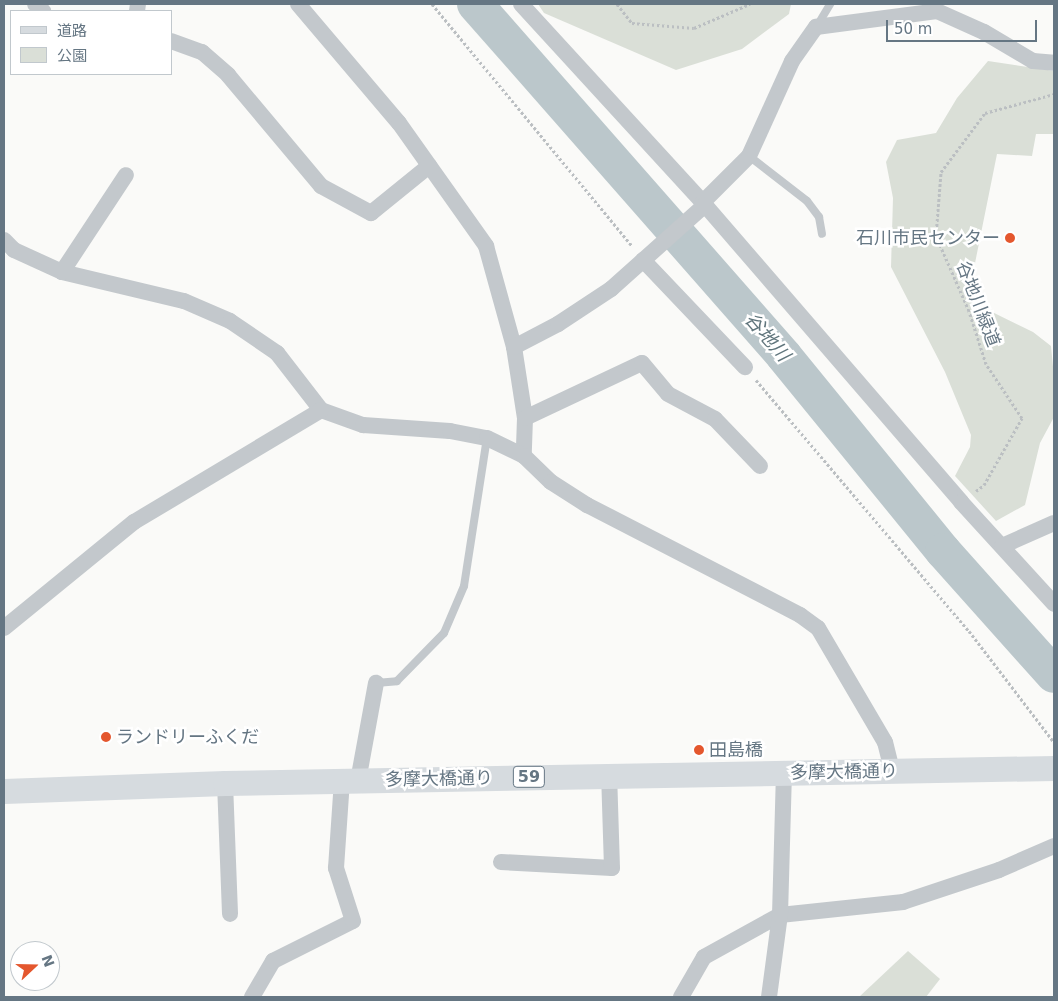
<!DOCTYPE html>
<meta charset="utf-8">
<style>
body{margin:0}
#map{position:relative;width:1058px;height:1001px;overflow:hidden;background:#fafaf8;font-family:"DejaVu Sans","Noto Sans JP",sans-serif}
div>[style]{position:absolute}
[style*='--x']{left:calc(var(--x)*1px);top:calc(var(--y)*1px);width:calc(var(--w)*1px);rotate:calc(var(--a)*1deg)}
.green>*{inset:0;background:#dadfd7}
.river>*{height:36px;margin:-18px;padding:0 18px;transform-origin:18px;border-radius:18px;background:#bbc7cb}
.path>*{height:3px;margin-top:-1.5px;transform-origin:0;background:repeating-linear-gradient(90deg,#bbbfc2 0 2.5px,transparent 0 5px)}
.lane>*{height:8px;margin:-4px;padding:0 4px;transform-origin:4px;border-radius:4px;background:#c3c8cc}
.street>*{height:16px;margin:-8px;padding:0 8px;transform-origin:8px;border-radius:8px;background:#c3c8cc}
.primary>*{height:25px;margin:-12.5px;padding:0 12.5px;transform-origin:12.5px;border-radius:12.5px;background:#d6dbdf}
.dots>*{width:14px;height:14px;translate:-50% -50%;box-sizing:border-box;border:2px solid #fff;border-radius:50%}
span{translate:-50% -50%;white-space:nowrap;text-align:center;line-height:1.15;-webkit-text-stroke:5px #fff;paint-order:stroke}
.shield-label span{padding:1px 4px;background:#fff;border:1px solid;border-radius:4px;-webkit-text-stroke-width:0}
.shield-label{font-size:16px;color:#657683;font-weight:700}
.poi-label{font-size:18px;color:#657683}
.right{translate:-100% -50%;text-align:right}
.left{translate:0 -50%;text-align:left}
.street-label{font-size:18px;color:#657683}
.water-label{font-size:19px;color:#60757c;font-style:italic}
.frame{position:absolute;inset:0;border:5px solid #657683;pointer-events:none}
.legend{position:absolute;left:10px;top:10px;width:162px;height:65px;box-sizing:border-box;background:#fff;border:1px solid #c1c8cd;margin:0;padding:6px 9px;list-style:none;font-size:15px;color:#657683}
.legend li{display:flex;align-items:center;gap:10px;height:25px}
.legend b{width:25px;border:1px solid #c1c8cd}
.north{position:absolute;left:10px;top:941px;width:50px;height:50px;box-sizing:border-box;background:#fff;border:1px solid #c1c8cd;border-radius:50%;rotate:69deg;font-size:14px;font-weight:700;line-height:20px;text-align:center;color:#657683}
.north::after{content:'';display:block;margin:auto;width:18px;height:22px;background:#e4572e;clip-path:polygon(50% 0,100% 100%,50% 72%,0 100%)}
.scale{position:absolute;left:886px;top:20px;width:151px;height:22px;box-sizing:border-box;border:2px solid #657683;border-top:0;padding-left:6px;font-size:15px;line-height:18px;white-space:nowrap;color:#657683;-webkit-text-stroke:4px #fff;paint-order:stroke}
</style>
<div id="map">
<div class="green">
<div style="clip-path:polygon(538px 4px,791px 4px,789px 14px,742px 49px,676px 70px,544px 13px)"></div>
<div style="clip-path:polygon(988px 61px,1054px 71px,1054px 134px,1036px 134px,1032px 156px,997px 154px,973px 273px,988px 310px,1033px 332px,1051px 346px,1054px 377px,1054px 417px,1040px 443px,1025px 505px,996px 521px,955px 476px,970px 447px,971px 435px,945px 372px,891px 267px,893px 198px,886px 162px,897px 140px,936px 133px,957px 98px)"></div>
<div style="clip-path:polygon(908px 951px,940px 979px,926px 997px,859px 997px)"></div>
</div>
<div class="river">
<div style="--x:475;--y:4;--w:468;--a:48.7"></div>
<div style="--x:784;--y:356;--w:252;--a:50.8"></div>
<div style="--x:943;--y:551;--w:166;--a:48.2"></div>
</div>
<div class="path">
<div style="--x:432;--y:4;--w:314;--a:50.4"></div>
<div style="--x:617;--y:4;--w:24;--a:52"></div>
<div style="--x:632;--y:23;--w:62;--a:4.6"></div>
<div style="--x:694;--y:28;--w:61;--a:-23.2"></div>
<div style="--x:756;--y:380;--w:329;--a:49.7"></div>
<div style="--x:969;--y:631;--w:140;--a:52.6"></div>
<div style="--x:976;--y:491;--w:10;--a:-37"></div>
<div style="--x:984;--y:485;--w:77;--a:-60.4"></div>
<div style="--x:1022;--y:418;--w:65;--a:-123.7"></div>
<div style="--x:986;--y:364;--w:56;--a:-107.8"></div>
<div style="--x:969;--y:311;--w:82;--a:-113.7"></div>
<div style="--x:936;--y:236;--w:64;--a:-85.5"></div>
<div style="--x:941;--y:172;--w:74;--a:-53.3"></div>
<div style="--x:985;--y:113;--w:72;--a:-15.4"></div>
</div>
<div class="lane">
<div style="--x:817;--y:26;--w:26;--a:-59"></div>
<div style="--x:749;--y:156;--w:73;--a:37.8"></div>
<div style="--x:807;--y:201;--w:20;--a:53"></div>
<div style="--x:819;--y:217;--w:17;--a:80"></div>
<div style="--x:376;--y:683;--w:21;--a:-5"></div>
<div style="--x:397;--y:681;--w:67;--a:-45.6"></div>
<div style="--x:444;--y:633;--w:51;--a:-66.9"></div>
<div style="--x:464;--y:586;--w:150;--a:-81.2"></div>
</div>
<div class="street">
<div style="--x:35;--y:4;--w:11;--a:41"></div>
<div style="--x:298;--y:4;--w:156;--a:49.7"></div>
<div style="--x:399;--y:123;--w:151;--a:54.7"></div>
<div style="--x:486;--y:246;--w:105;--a:74.5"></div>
<div style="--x:514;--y:347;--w:72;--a:81.2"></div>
<div style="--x:525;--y:418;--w:38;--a:92"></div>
<div style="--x:521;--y:4;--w:273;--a:47.5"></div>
<div style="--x:705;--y:205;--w:392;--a:49.2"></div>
<div style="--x:961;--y:502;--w:138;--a:47.6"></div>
<div style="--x:137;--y:11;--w:7;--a:-82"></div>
<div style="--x:171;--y:41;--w:33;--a:20"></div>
<div style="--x:202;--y:52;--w:35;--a:41"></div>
<div style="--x:228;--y:75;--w:145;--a:50"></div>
<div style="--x:321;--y:186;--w:57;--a:28.4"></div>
<div style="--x:371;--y:213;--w:75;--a:-39"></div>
<div style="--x:702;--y:203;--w:66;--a:-45"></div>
<div style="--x:749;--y:156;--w:104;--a:-65.6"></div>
<div style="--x:792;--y:61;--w:42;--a:-54.8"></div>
<div style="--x:816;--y:27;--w:122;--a:-7.5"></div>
<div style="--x:937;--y:11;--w:51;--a:24.1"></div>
<div style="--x:984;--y:32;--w:57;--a:30.6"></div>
<div style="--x:1033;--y:61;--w:21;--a:5"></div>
<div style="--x:4;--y:240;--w:14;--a:45"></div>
<div style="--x:14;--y:250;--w:53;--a:24.6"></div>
<div style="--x:62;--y:272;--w:125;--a:13.4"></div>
<div style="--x:184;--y:301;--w:50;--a:23.5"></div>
<div style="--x:230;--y:321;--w:57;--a:34.2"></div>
<div style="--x:277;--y:353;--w:72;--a:52.3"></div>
<div style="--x:321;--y:410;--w:45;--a:19.7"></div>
<div style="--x:363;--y:425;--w:87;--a:3.9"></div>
<div style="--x:450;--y:431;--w:38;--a:11"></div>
<div style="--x:487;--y:438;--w:41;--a:25.9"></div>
<div style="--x:524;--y:456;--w:37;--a:44"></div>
<div style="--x:551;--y:482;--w:43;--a:32.6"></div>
<div style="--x:587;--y:505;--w:240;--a:27.3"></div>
<div style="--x:800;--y:615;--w:22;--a:36"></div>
<div style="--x:818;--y:628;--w:132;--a:59.6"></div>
<div style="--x:885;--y:742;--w:30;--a:76"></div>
<div style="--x:643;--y:260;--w:148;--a:46.4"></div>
<div style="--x:62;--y:272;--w:116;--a:-56.6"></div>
<div style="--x:514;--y:347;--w:50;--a:-27.6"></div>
<div style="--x:558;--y:324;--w:64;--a:-33.4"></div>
<div style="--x:611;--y:289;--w:126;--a:-41.8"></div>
<div style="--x:525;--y:418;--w:129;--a:-25.2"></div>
<div style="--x:642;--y:363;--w:40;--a:50"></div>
<div style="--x:668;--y:394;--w:53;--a:28"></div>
<div style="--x:715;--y:419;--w:65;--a:46.2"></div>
<div style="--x:1002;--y:546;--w:57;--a:-23.9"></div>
<div style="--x:4;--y:628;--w:168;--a:-39.2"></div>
<div style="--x:134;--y:522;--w:218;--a:-30.9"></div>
<div style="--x:358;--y:781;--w:100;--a:-79.6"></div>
<div style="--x:225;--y:783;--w:131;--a:87.8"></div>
<div style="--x:501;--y:862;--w:111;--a:3.1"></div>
<div style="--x:612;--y:868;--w:93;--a:-91.8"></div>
<div style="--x:252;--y:997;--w:42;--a:-59.7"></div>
<div style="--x:273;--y:961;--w:89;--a:-26.6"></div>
<div style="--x:353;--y:921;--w:56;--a:-107.8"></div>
<div style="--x:336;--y:868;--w:87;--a:-86.1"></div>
<div style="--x:681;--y:997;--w:46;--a:-60.1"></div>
<div style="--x:704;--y:957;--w:87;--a:-28.9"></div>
<div style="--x:780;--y:915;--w:124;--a:-6"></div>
<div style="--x:903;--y:902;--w:101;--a:-18.4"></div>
<div style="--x:999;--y:870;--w:60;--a:-23.6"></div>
<div style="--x:769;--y:997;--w:83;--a:-82.4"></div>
<div style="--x:780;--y:915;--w:141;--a:-88.4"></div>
</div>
<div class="primary">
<div style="--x:4;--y:791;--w:221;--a:-2.1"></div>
<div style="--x:225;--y:783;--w:829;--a:-1.04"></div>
</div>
<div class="dots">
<div style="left:1010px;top:238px;background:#e4572e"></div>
<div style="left:106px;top:737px;background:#e4572e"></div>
<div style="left:699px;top:750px;background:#e4572e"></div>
</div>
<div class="shield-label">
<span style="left:529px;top:777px">59</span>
</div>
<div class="poi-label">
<span class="right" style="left:1000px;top:238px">石川市民センター</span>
<span class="left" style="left:116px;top:737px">ランドリーふくだ</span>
<span class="left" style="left:709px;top:750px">田島橋</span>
</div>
<div class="street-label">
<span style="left:978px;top:304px;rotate:69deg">谷地川緑道</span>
<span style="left:844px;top:772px;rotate:-1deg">多摩大橋通り</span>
<span style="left:439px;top:779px;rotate:-1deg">多摩大橋通り</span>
</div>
<div class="water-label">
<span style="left:767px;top:337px;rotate:49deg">谷地川</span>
</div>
<div class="frame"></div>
<ul class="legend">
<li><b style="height:6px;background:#d6dbdf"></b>道路</li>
<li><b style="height:14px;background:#dadfd7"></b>公園</li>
</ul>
<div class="north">N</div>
<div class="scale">50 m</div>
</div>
